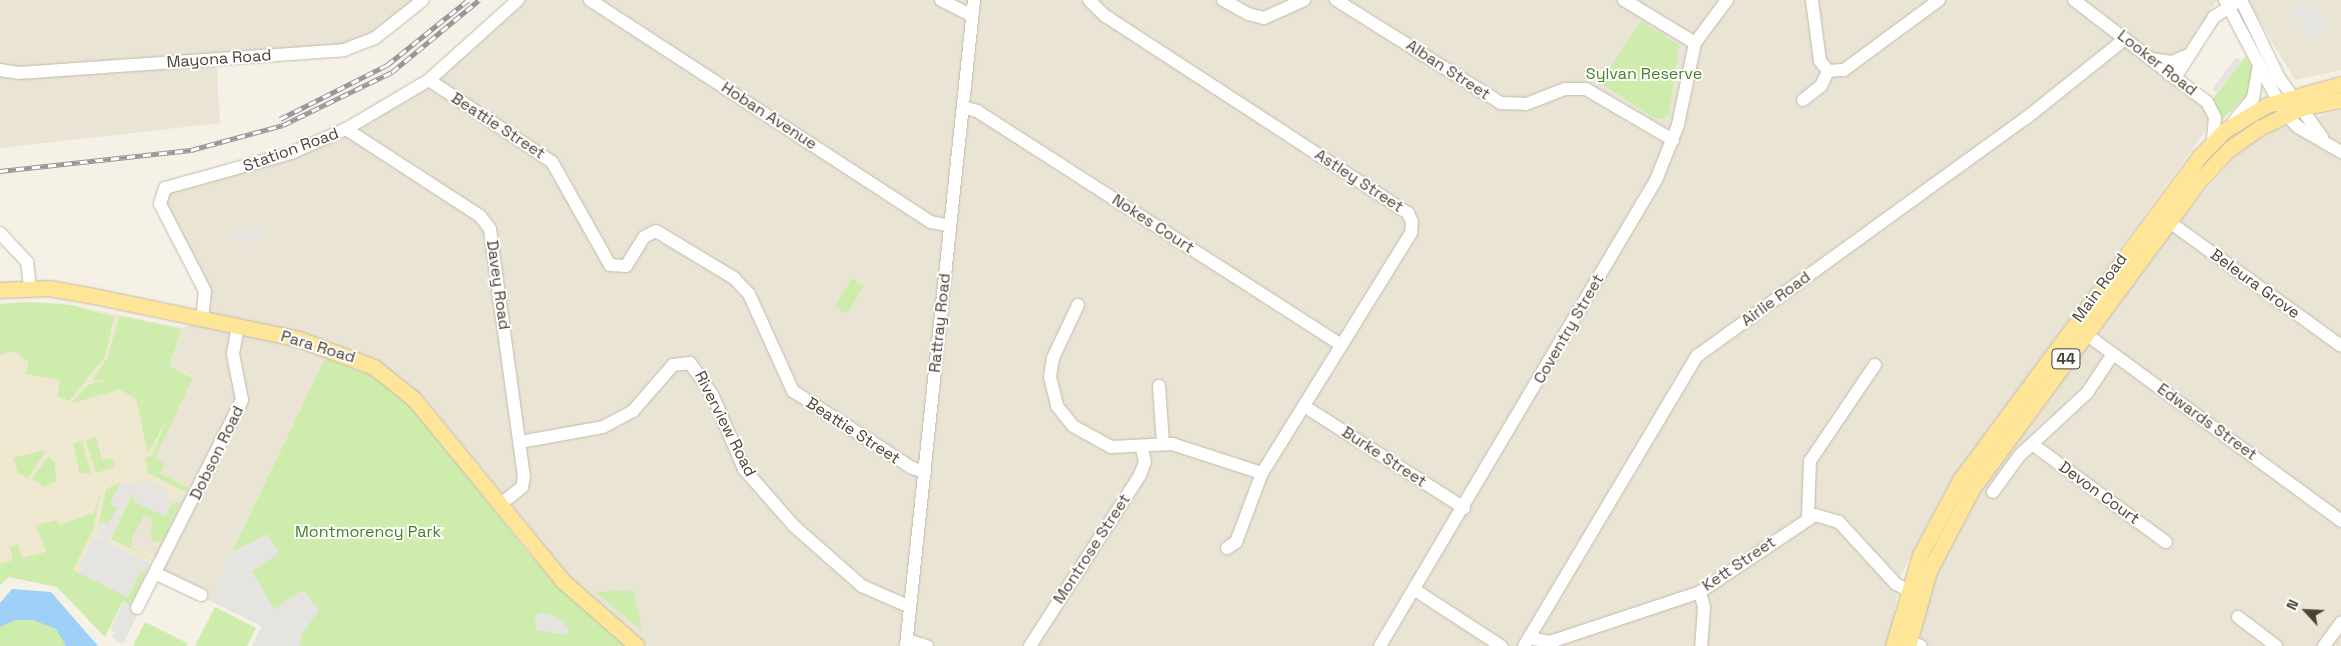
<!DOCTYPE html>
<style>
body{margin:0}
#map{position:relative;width:2341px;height:646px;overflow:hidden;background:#f5f1e7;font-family:"Space Grotesk",sans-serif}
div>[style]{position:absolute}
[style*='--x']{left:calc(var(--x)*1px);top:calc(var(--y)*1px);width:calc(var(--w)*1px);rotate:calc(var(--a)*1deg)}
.residential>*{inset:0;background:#eae4d5}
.education>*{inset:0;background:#efe8d0}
.green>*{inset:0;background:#ceedad}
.parking>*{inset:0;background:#e6e4e0}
.water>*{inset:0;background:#9fd0f7}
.roads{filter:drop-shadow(0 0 1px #c2baa9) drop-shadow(0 0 1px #c2baa9)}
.minor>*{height:12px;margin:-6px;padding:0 6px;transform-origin:6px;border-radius:6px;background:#fff}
.major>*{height:15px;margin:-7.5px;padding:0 7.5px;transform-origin:7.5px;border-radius:7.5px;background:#ffe597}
.rail>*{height:4.5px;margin-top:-2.25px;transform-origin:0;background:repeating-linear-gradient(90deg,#fff 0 8px,#979797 0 16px);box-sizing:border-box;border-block:1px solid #979797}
span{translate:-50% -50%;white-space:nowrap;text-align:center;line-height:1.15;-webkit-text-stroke:4px #fff;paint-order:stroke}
.shield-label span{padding:1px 4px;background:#fff;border:1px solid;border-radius:4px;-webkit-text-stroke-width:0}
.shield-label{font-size:15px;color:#494235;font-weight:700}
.street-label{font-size:16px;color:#494235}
.park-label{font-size:16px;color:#438123}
.north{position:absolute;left:2281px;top:586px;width:50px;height:50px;-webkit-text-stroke:4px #fff;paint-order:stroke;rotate:295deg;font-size:14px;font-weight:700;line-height:20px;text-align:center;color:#494235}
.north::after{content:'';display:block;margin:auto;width:18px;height:22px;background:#494235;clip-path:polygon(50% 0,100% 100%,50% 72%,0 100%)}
</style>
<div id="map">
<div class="residential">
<div style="clip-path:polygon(0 0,418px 0,374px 34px,348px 45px,216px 56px,220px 123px,0 148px)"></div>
<div style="clip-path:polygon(518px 0,2241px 0,2216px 2px,2166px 78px,2209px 113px,2206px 130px,1944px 493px,1901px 575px,1888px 646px,649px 646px,578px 587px,424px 397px,375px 359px,327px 341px,325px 358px,209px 600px,157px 574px,165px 562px,115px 539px,132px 503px,171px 522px,188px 487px,150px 468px,193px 377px,169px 366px,183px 328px,202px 319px,206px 303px,161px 192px,291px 153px,429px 80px)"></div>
<div style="clip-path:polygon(2247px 0,2341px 0,2341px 70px,2295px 80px)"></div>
<div style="clip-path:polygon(2341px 110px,2341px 646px,1917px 646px,1940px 565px,1976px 497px,2185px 214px,2240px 151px,2274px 130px)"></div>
</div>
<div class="education">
<div style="clip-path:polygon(29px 302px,67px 304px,183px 328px,169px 366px,193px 378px,150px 468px,188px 487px,171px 522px,133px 503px,115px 539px,154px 558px,130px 605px,123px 601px,105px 637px,57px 587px,9px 577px,0 585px,0 304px)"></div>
</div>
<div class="green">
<div style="clip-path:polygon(1641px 21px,1679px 45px,1669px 115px,1662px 119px,1656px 119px,1600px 83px)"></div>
<div style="clip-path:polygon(2246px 56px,2253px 69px,2254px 88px,2220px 122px,2212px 100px)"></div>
<div style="clip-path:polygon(852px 278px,864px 286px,847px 314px,834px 306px)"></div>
<div style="clip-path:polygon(29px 302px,71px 305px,114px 317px,105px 357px,69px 401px,57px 396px,60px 380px,25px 374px,29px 362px,14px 351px,0 355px,0 304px)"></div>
<div style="clip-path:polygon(120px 316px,182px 329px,169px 366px,193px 378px,155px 458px,165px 463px,160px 473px,188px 487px,186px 492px,148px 473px,145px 458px,152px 455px,167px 420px,148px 453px,136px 400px,120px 389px,70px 404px,88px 385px,112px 378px,92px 381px,107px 358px)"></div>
<div style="clip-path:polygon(325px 358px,371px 375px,405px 399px,528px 553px,578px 605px,626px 646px,252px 646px,262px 626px,209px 600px)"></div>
<div style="clip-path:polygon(96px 437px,102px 460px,113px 458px,115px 467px,96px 473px,86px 440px)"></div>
<div style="clip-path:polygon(82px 441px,91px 474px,79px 472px,73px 443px)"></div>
<div style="clip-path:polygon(46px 450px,28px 479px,18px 473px,13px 458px)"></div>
<div style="clip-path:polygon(49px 456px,55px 462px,56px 481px,44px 487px,32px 478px)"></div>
<div style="clip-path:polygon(121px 482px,110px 504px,117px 508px,108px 525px,99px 523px,106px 489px)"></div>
<div style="clip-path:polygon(101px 490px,93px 529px,73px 570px,128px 597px,141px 571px,147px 571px,130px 605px,123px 601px,105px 637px,57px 587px,9px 577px,0 585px,0 564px,13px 560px,10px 547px,18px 544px,22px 558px,46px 552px,36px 525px,56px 520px,59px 525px,94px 513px)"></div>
<div style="clip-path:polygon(137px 493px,133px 501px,165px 516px,173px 502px,181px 503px,161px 543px,151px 540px,152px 519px,144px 515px,132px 538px,132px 547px,153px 559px,111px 539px,132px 495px)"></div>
<div style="clip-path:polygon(633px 590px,643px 632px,595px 592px)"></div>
<div style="clip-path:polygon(31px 606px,82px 646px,0 646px,0 618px)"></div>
<div style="clip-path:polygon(215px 607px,256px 628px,247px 646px,195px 646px)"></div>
<div style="clip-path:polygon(145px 622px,187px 643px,186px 646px,133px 646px)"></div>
</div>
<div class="parking">
<div style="clip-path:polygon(2317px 3px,2327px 31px,2315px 40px,2289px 7px)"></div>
<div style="clip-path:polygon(2236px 57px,2242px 61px,2217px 93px,2212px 89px)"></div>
<div style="clip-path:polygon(258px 227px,261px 241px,233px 243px,231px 233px)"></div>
<div style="clip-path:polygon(140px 478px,170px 492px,167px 499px,183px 497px,181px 503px,172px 503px,165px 516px,133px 501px,136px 494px,132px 495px,108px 543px,151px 564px,147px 571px,141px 571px,128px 597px,80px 573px,80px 564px,93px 539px,101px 539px,103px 534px,97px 531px,102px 521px,108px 524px,117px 508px,110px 504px,121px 482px,137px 484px)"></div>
<div style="clip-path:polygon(267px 534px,279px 553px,252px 571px,274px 609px,303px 590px,319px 610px,302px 634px,300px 646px,252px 646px,262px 626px,209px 600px,232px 552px)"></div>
<div style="clip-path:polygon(124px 601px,140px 610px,123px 644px,112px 638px,115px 632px,110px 629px)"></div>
<div style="clip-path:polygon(542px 612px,558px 617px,569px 629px,566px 635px,536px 630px,535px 616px)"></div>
</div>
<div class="water">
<div style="clip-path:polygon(12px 589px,51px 592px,98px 646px,66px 646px,56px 629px,33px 620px,15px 620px,0 627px,0 603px)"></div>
</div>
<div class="roads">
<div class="minor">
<div style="--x:590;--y:0;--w:407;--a:33.1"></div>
<div style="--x:931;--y:222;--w:19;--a:12"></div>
<div style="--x:941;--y:0;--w:35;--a:27"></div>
<div style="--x:1089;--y:0;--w:21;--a:45"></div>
<div style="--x:1104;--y:15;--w:363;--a:33.1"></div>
<div style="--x:1408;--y:213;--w:10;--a:66"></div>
<div style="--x:1412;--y:222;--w:11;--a:95"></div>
<div style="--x:1411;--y:233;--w:282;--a:121.8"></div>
<div style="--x:1262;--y:473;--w:74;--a:110.6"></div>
<div style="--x:1236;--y:542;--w:11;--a:146"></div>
<div style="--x:1223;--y:0;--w:29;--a:29"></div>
<div style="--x:1248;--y:14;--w:16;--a:14"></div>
<div style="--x:1264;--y:18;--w:44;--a:-24.2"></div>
<div style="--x:1336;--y:0;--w:195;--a:32"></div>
<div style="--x:1501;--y:103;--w:25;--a:2"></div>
<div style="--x:1526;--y:104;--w:42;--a:-21"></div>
<div style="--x:1565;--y:89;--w:21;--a:0"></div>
<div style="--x:1586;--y:89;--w:101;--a:30.4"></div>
<div style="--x:1624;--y:0;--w:83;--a:31.2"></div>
<div style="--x:1812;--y:0;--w:62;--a:82.5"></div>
<div style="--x:1820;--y:61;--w:13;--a:51"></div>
<div style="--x:2074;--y:0;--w:168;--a:37.5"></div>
<div style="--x:2207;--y:102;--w:17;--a:62"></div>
<div style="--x:2215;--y:117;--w:24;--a:95"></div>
<div style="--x:2225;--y:0;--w:129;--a:62.2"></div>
<div style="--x:2285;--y:114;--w:18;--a:45"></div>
<div style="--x:2298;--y:127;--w:50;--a:30.2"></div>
<div style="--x:2241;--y:0;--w:87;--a:64"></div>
<div style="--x:2279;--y:78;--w:73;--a:53.9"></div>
<div style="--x:2151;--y:59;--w:21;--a:8"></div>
<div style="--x:2172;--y:62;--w:15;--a:-23"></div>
<div style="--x:0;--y:70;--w:18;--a:9"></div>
<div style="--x:18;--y:73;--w:327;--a:-4"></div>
<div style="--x:344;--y:50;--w:33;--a:-21"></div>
<div style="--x:375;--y:38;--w:61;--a:-38.4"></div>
<div style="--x:1828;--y:71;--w:16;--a:-4"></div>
<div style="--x:1844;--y:70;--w:118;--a:-36.4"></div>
<div style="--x:2169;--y:75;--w:9;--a:-13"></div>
<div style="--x:2178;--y:73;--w:67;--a:-57.3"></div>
<div style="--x:2214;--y:17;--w:24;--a:-33"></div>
<div style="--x:429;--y:80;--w:148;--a:33.7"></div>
<div style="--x:552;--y:162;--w:118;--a:60.6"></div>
<div style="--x:610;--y:265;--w:16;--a:4"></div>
<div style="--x:626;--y:266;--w:34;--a:-58"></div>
<div style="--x:644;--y:237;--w:13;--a:-27"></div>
<div style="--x:656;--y:231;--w:91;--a:31.1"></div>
<div style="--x:734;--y:278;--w:22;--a:47"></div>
<div style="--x:749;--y:294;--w:107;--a:65.6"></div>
<div style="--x:793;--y:391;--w:142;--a:32.9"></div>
<div style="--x:912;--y:468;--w:14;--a:17"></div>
<div style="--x:1803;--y:100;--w:23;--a:-38"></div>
<div style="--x:1821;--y:86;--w:17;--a:-65"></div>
<div style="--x:963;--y:107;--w:15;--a:16"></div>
<div style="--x:977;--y:111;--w:433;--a:32.7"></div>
<div style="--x:2234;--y:121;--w:30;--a:-50"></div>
<div style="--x:2253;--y:98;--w:29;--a:-80"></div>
<div style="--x:346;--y:129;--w:160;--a:33"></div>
<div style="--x:480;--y:216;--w:16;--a:52"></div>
<div style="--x:490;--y:229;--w:250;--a:82.2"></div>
<div style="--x:524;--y:477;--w:10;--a:101"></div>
<div style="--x:522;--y:487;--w:28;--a:141"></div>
<div style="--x:2168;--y:221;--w:213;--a:35.8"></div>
<div style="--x:0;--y:233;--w:40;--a:47"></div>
<div style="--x:27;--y:262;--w:26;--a:83"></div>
<div style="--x:1078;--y:305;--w:59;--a:115.3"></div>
<div style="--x:1053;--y:358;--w:19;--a:99"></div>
<div style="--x:1050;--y:377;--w:30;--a:76"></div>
<div style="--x:1057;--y:406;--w:26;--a:51"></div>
<div style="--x:1073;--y:426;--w:43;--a:28.9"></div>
<div style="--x:1111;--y:447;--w:61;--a:-2.8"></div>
<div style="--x:1172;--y:444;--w:95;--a:17.9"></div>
<div style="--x:202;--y:319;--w:28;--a:-84"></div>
<div style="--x:205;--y:291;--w:98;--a:-117.3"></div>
<div style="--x:160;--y:204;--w:17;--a:-73"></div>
<div style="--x:165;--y:188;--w:131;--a:-15.5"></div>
<div style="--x:291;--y:153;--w:60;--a:-23.6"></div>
<div style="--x:346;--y:129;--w:96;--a:-30.6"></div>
<div style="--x:429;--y:80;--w:120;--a:-42"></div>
<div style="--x:2079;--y:329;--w:325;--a:36.2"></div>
<div style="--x:1159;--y:386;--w:57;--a:86"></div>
<div style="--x:1304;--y:406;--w:190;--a:32.5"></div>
<div style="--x:520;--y:442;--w:84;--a:-10.2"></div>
<div style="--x:603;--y:427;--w:34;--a:-28"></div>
<div style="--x:633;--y:411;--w:61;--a:-49"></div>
<div style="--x:673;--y:365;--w:17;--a:-7"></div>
<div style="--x:690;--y:363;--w:38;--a:55"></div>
<div style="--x:712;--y:394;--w:82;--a:66.9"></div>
<div style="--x:744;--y:469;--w:76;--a:48.7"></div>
<div style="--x:794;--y:526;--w:91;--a:41.4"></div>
<div style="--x:862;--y:586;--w:52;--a:23.6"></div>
<div style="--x:2032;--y:444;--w:166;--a:36.2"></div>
<div style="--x:1993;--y:492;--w:46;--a:-53.9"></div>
<div style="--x:2020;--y:455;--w:91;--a:-42.8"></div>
<div style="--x:2087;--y:393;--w:47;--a:-56.3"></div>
<div style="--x:1808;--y:517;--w:56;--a:-88"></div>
<div style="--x:1810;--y:461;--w:116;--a:-55.9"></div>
<div style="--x:157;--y:574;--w:49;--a:25.5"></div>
<div style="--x:1415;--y:590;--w:103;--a:33.1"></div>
<div style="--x:1700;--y:592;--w:16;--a:75"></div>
<div style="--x:1704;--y:607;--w:39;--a:94"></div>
<div style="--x:137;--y:608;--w:233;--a:-63.2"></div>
<div style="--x:242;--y:400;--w:47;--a:-101.1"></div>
<div style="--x:233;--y:354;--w:28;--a:-80"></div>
<div style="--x:2238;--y:617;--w:48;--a:37.3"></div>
<div style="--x:1529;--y:638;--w:21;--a:11"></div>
<div style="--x:1550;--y:642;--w:158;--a:-18.4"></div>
<div style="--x:1700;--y:592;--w:138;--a:-33.8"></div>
<div style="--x:1815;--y:515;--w:25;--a:16"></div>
<div style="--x:1839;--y:522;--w:84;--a:47.4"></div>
<div style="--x:1896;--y:584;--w:22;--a:27"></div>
<div style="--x:1900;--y:638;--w:22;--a:21"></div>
<div style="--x:907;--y:640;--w:21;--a:17"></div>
<div style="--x:906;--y:646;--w:650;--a:-83.99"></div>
<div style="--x:1030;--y:646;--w:203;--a:-57.2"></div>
<div style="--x:1140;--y:475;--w:14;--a:-69"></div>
<div style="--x:1145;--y:462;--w:13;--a:-103"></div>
<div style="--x:1380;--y:646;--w:542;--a:-59.36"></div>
<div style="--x:1656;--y:180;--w:59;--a:-68.2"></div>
<div style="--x:1678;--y:125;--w:84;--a:-78.3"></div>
<div style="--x:1695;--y:43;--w:54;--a:-53.3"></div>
<div style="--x:1524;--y:646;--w:338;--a:-59.2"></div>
<div style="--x:1697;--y:356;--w:405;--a:-35.9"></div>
<div style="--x:2025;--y:119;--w:128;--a:-38.7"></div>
<div style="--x:2324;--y:646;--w:29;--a:-54"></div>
</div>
<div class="major">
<div style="--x:0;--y:290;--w:49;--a:-2.3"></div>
<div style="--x:49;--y:288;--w:46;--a:10.1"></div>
<div style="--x:94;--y:296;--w:209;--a:11.8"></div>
<div style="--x:299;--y:339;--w:80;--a:20.5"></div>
<div style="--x:374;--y:367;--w:51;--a:38.7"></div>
<div style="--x:414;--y:399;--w:235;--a:50.7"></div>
<div style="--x:563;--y:581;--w:98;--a:41.3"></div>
<div style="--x:1893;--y:646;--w:95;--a:-73.5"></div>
<div style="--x:1920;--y:555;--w:85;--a:-61.9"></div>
<div style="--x:1960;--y:480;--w:402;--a:-53.5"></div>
<div style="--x:2199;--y:157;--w:37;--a:-46"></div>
<div style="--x:2225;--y:130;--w:49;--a:-30.8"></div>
<div style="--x:2267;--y:105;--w:77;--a:-15.8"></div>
<div style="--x:1908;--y:646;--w:78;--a:-74.4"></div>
<div style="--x:1929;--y:571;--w:93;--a:-62.3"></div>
<div style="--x:1972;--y:489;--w:381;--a:-53.6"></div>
<div style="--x:2198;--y:182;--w:45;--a:-46.8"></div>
<div style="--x:2229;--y:149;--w:37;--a:-35"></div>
<div style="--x:2259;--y:128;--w:47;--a:-25.5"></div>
<div style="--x:2301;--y:108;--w:41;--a:-11.3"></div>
</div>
</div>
<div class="rail">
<div style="--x:280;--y:119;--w:120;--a:-26.8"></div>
<div style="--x:387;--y:65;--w:104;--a:-38.7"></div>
<div style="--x:0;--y:171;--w:192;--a:-6.3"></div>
<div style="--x:191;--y:150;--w:95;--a:-15.2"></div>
<div style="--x:283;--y:125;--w:121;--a:-25.9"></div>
<div style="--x:392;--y:72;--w:113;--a:-39.6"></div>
</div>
<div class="shield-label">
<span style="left:2066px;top:359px">44</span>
</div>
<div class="street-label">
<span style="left:219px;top:59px;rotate:-4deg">Mayona Road</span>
<span style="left:2157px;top:63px;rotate:38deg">Looker Road</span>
<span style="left:1448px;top:70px;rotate:33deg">Alban Street</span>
<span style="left:769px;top:116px;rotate:33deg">Hoban Avenue</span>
<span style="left:498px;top:126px;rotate:33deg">Beattie Street</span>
<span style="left:291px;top:150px;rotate:-20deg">Station Road</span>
<span style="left:1359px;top:181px;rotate:33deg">Astley Street</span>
<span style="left:1153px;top:224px;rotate:33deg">Nokes Court</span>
<span style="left:2255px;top:284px;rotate:36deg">Beleura Grove</span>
<span style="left:498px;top:285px;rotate:82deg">Davey Road</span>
<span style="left:2100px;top:288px;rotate:-54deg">Main Road</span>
<span style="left:1776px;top:299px;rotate:-36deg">Airlie Road</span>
<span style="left:940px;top:323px;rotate:-84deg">Rattray Road</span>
<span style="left:1569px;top:329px;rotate:-60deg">Coventry Street</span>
<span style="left:318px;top:347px;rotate:17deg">Para Road</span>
<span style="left:2207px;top:422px;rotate:36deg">Edwards Street</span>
<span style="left:725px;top:424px;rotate:63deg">Riverview Road</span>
<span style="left:853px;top:431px;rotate:33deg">Beattie Street</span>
<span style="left:217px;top:453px;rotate:-64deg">Dobson Road</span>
<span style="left:1384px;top:457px;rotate:33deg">Burke Street</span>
<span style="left:2099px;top:493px;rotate:36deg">Devon Court</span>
<span style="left:1092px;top:549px;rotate:-57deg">Montrose Street</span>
<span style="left:1739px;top:564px;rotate:-34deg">Kett Street</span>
</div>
<div class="park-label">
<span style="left:1644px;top:74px">Sylvan Reserve</span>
<span style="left:368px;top:532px">Montmorency Park</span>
</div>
<div class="north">N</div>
</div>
